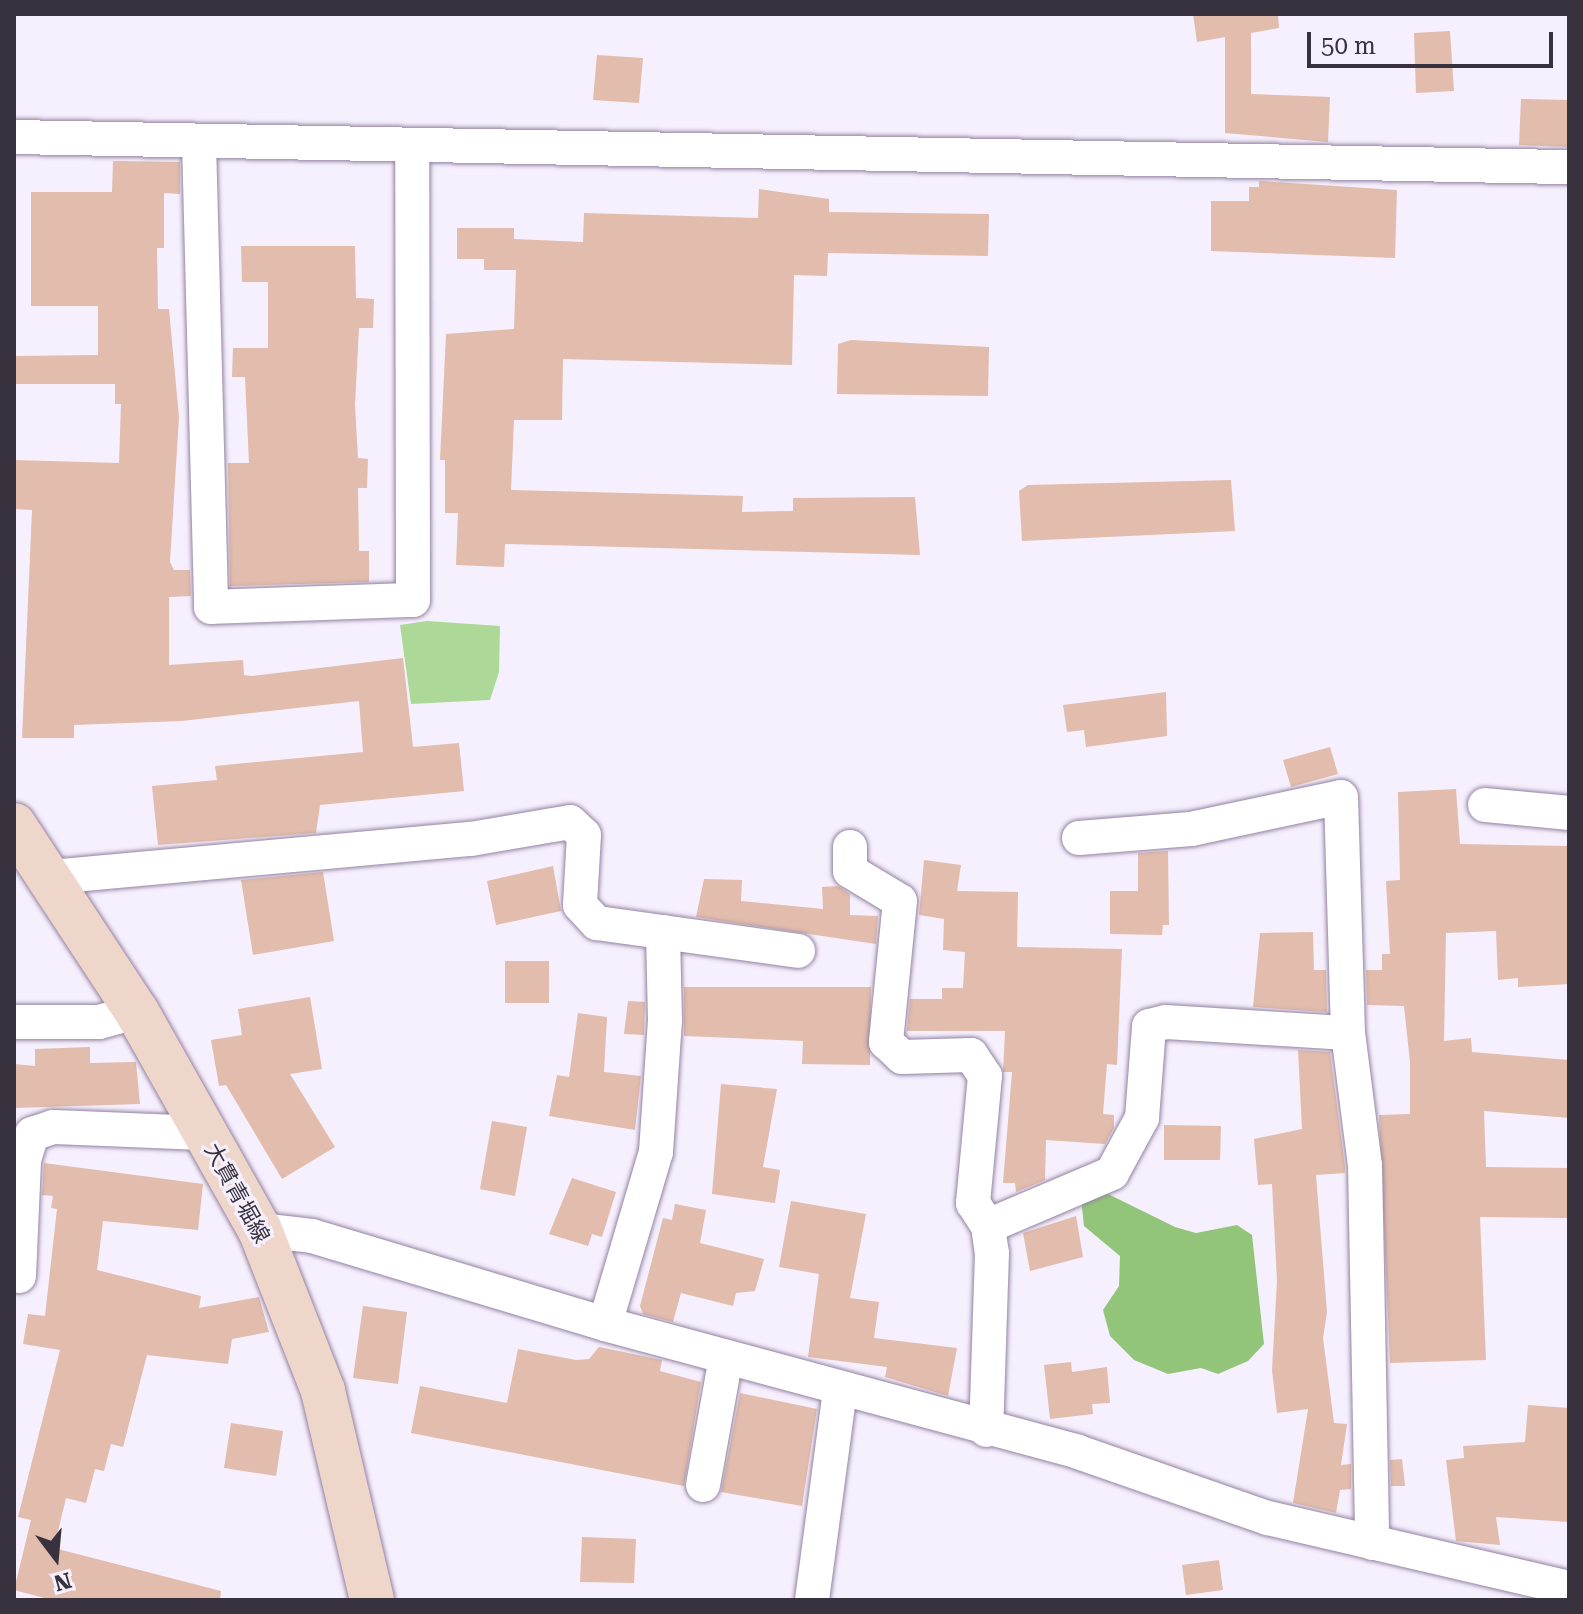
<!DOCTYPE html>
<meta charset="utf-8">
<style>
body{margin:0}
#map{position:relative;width:1583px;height:1614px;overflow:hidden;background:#f6effd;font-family:"Roboto Serif","Noto Sans JP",serif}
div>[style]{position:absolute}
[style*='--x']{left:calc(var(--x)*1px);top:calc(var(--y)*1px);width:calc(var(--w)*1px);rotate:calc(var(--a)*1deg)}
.green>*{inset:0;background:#acd998}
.forest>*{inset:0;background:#92c57a}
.building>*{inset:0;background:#e2bcac}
.roads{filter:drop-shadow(0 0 2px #9382a1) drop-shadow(0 0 2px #9382a1)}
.minor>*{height:34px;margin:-17px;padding:0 17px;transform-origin:17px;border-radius:17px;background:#fff}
.secondary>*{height:44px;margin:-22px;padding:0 22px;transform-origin:22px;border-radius:22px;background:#eed7ca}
span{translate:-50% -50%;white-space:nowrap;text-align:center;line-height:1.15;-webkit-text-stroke:6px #f6effd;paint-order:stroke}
.street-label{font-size:22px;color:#38313e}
.frame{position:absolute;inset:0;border:16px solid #38313e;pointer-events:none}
.north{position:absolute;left:16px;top:1518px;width:80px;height:80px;-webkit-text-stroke:6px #f6effd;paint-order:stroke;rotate:164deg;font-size:22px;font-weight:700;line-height:32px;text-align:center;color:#38313e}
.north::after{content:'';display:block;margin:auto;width:28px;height:36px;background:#38313e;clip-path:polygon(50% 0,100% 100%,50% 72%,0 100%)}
.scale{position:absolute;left:1307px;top:32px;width:246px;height:36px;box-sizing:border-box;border:4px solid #38313e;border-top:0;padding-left:10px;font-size:24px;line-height:28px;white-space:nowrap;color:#38313e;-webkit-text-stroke:6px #f6effd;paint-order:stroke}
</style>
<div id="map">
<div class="green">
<div style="clip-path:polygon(427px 621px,500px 626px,499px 672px,490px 700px,411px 704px,400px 625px)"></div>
</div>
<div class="forest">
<div style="clip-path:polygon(1100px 1190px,1175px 1227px,1196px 1233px,1237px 1225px,1252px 1235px,1264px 1344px,1248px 1361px,1218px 1374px,1201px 1368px,1168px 1374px,1134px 1360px,1110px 1336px,1103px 1310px,1119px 1286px,1120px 1256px,1084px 1226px,1081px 1198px)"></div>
</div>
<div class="building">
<div style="clip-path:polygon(1193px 14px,1278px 14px,1279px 28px,1251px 33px,1251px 94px,1330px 97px,1328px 142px,1225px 133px,1225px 37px,1197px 42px)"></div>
<div style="clip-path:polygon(1450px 31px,1454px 91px,1416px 93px,1414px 33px)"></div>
<div style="clip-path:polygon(597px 55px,643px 58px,639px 103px,593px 100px)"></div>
<div style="clip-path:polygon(1521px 99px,1569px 100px,1569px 147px,1519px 145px)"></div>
<div style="clip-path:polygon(113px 161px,180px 162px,180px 194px,164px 193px,164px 248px,157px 248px,158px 309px,169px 309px,179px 417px,170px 562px,174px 570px,190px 570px,191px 596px,169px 597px,169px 665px,243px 660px,244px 675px,252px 676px,403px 658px,413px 747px,459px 743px,464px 791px,320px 805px,316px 833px,158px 845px,152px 786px,217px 780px,215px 766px,363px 752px,359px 701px,181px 721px,74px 725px,74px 738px,22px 738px,32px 510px,14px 509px,14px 460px,119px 463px,121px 404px,115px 404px,115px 384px,14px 384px,14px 356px,98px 355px,98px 306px,31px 306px,31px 192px,112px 192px)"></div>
<div style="clip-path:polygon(1259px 181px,1397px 190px,1395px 258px,1211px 251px,1211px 201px,1249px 201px,1249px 187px,1259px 187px)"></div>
<div style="clip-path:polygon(759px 189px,829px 199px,829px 212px,989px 214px,988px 256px,828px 253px,827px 276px,794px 275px,792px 365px,563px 359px,562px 420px,514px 420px,511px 490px,743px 496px,742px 512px,793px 511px,793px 498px,915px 497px,920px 555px,505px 544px,504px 567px,456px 565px,458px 513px,445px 513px,445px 460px,440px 460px,446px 334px,514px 329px,516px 270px,484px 270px,484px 259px,457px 259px,457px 228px,514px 228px,514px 239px,583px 242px,584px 213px,758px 218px)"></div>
<div style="clip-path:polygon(241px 246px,355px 246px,356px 298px,374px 299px,373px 328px,359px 328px,355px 405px,358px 458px,368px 459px,367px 488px,358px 488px,359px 551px,369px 551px,369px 582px,230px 586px,228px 463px,249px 463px,245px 377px,232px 377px,233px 348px,268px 348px,268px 282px,242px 282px)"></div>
<div style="clip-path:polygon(851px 340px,989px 347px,988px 396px,837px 394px,838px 344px)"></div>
<div style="clip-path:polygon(1231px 480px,1235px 531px,1022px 541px,1019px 491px,1028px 485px)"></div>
<div style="clip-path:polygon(1166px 692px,1167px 736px,1086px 747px,1084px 730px,1067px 732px,1063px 705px)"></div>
<div style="clip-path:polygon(1330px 747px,1338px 774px,1291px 787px,1283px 760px)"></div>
<div style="clip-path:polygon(1456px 789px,1460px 844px,1569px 846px,1569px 984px,1518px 987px,1518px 978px,1498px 980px,1496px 931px,1446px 933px,1444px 1041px,1471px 1038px,1472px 1052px,1569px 1060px,1569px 1118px,1484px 1111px,1486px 1167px,1569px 1168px,1569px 1218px,1480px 1217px,1486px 1360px,1390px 1363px,1379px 1115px,1410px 1114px,1410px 1062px,1404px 1006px,1367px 1005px,1366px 970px,1382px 970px,1382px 954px,1390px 954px,1386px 881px,1400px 880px,1398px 792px)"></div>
<div style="clip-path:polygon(1168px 851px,1169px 925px,1163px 925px,1162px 935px,1110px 934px,1110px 891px,1138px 891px,1138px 853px)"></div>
<div style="clip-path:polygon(924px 860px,961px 865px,957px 891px,1018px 892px,1017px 947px,1122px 949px,1117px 1065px,1107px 1064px,1103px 1114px,1114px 1115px,1114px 1128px,1105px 1144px,1046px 1140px,1045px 1180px,1016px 1192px,1015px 1183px,1003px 1183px,1012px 1072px,1003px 1072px,1005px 1031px,907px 1031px,910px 999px,942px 999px,942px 988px,963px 988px,965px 952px,943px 950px,944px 919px,919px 915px)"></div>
<div style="clip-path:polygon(553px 866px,561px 911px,496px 925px,487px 881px)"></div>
<div style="clip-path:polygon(323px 872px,334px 941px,253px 955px,241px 880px)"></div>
<div style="clip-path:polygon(704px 879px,742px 880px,741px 901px,823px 909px,822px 887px,838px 886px,850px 894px,850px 915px,878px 916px,876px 944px,696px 917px)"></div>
<div style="clip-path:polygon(1313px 932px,1314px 970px,1326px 970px,1327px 1012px,1253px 1007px,1260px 933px)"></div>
<div style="clip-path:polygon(505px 961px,549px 961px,549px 1003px,505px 1003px)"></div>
<div style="clip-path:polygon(684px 987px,871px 987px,870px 1065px,802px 1064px,803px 1041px,684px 1036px)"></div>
<div style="clip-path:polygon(310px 997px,322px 1069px,290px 1074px,335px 1147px,282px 1179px,226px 1085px,219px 1086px,211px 1040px,242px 1035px,238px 1009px)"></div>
<div style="clip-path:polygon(628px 1001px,645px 1002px,644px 1035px,624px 1034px)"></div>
<div style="clip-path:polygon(578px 1013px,607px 1017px,604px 1072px,641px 1076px,635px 1130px,549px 1116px,557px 1075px,569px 1077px)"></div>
<div style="clip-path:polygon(90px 1047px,90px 1063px,136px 1062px,140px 1104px,14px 1108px,14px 1064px,35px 1066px,35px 1049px)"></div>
<div style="clip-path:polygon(1298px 1050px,1330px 1052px,1345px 1166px,1345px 1173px,1316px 1175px,1327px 1312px,1323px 1338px,1334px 1423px,1347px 1424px,1341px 1465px,1351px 1464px,1351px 1489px,1340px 1490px,1336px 1513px,1293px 1503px,1308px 1409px,1277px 1413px,1272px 1370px,1277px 1281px,1272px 1184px,1258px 1185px,1254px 1139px,1302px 1129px)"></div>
<div style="clip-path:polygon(721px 1084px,777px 1089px,763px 1167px,780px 1170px,775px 1203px,712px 1194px)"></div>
<div style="clip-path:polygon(492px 1121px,527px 1127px,515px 1196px,480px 1189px)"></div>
<div style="clip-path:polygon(1164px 1125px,1221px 1126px,1220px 1160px,1164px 1160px)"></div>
<div style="clip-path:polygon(44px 1163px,203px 1184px,198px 1230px,103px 1221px,97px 1270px,201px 1296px,199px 1308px,259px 1297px,269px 1332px,232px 1339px,228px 1364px,147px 1355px,123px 1447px,111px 1444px,104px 1471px,95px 1469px,86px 1503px,66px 1498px,54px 1548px,221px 1591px,220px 1600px,52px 1600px,14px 1590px,31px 1520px,18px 1517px,60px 1350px,23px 1344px,28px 1314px,45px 1316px,57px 1209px,51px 1208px,53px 1196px,42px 1195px)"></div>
<div style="clip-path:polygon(572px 1178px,616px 1192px,602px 1237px,592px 1234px,588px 1246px,549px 1234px)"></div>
<div style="clip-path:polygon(791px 1201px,866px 1214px,850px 1298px,879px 1302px,874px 1338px,957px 1348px,948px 1396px,885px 1377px,887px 1367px,808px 1357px,819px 1274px,779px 1267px)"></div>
<div style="clip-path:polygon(675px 1204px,706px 1210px,700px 1243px,764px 1259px,755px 1291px,736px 1293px,733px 1306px,681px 1293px,673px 1322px,643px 1314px,640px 1306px,663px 1218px,672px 1220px)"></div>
<div style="clip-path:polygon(1076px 1216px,1083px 1257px,1030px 1271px,1023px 1233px)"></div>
<div style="clip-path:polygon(363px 1306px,407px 1312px,398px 1384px,353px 1378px)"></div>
<div style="clip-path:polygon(599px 1347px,662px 1360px,660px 1371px,701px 1382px,684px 1486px,411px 1433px,420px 1386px,507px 1403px,518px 1349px,576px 1360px,589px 1359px)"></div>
<div style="clip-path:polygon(1071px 1362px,1072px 1372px,1107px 1367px,1110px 1403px,1092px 1404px,1093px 1414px,1050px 1419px,1044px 1365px)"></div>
<div style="clip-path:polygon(740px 1393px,817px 1409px,802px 1506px,721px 1492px)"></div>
<div style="clip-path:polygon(1528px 1405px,1569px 1408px,1569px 1522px,1496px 1517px,1500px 1545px,1456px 1541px,1446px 1460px,1464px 1458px,1463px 1446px,1525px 1442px)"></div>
<div style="clip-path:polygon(231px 1423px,283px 1431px,276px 1476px,224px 1468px)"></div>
<div style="clip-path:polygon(1402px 1459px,1405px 1486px,1391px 1486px,1390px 1460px)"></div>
<div style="clip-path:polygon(582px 1537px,636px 1539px,634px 1583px,580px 1582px)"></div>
<div style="clip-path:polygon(1219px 1560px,1223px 1590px,1186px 1595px,1182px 1565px)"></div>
</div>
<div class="roads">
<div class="minor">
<div style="--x:14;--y:137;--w:1555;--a:1.11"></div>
<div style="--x:199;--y:142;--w:465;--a:88.5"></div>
<div style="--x:211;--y:607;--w:202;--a:-2"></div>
<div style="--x:413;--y:600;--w:453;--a:-90.1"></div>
<div style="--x:1485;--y:805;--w:84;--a:5.4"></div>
<div style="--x:1079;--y:838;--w:112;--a:-4.6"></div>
<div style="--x:1191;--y:829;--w:153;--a:-12"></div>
<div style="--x:1341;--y:797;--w:236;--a:88.3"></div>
<div style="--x:1348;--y:1033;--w:133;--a:82.7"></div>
<div style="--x:1365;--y:1165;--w:378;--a:88.9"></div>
<div style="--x:850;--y:847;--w:24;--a:90"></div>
<div style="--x:850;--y:871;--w:58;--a:31"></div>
<div style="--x:900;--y:901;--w:142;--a:95.7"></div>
<div style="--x:886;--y:1042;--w:22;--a:43"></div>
<div style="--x:902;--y:1057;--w:69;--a:-1.7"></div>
<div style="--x:971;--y:1055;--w:25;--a:56"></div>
<div style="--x:985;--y:1076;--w:128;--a:95.4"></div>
<div style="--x:973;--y:1203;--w:27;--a:57"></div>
<div style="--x:988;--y:1226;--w:27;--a:82"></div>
<div style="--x:992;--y:1253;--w:177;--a:91.9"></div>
<div style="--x:51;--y:877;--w:422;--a:-5.2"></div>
<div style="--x:471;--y:839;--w:100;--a:-9.7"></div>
<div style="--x:570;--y:822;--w:19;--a:43"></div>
<div style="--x:584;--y:835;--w:70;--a:93.3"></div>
<div style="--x:580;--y:905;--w:25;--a:47"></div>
<div style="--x:597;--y:923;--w:203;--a:7.9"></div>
<div style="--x:14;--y:1022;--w:85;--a:0"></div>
<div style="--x:99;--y:1022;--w:39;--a:-15"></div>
<div style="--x:988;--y:1226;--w:135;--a:-23.1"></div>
<div style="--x:1112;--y:1173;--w:63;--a:-61.4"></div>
<div style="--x:1142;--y:1118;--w:92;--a:-85.6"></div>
<div style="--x:1149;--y:1026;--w:17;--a:-13"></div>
<div style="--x:1166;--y:1022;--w:182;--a:3.5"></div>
<div style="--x:260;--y:1230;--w:52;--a:6.6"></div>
<div style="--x:312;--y:1236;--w:306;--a:16.7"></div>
<div style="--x:605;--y:1324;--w:490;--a:15.1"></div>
<div style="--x:1078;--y:1452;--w:201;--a:19.2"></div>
<div style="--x:1268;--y:1518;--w:309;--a:13.1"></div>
<div style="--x:19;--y:1276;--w:116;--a:-87.5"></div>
<div style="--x:24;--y:1160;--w:27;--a:-73"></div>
<div style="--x:32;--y:1134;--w:22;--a:-18"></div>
<div style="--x:53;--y:1127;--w:151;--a:2.3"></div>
<div style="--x:605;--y:1324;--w:179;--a:-73.5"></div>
<div style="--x:656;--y:1152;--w:131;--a:-86.1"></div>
<div style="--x:665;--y:1021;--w:89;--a:-91.3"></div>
<div style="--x:703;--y:1485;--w:130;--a:-79.8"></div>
<div style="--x:812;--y:1600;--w:213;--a:-82.4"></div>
</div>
<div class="secondary">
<div style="--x:14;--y:825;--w:224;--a:56.7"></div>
<div style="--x:137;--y:1012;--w:250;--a:60.6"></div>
<div style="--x:260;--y:1230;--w:173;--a:68.6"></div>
<div style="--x:323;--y:1391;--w:215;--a:76.8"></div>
</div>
</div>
<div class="street-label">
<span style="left:237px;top:1193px;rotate:61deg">大貫青堀線</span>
</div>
<div class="frame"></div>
<div class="north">N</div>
<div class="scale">50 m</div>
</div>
